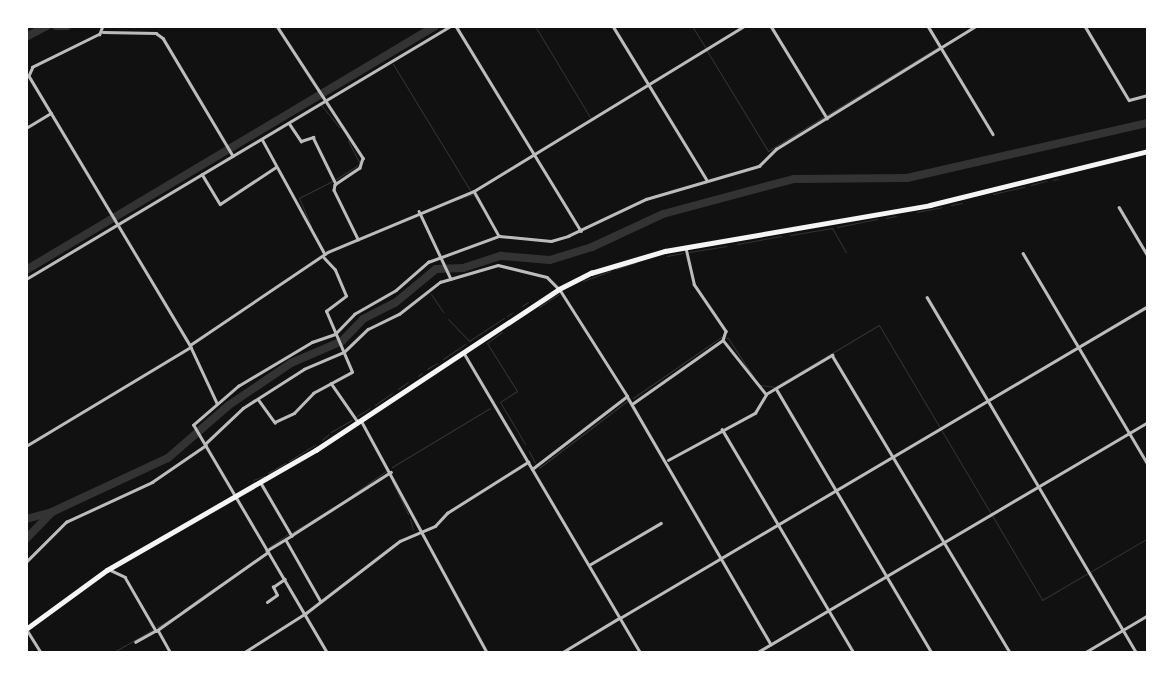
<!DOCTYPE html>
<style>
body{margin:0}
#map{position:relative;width:1174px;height:679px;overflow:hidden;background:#111;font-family:"PT Sans",sans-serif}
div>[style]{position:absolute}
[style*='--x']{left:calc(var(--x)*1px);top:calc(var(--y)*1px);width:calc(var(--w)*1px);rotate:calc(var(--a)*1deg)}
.stream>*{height:1px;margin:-0.5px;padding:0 0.5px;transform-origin:0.5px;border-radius:0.5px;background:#333}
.river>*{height:8px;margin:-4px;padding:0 4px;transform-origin:4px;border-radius:4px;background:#333}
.minor>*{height:2.5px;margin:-1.25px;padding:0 1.25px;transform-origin:1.25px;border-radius:1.25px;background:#bcbcbc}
.tertiary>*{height:3px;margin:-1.5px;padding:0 1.5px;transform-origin:1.5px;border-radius:1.5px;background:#bcbcbc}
.trunk>*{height:4.5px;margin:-2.25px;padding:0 2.25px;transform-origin:2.25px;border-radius:2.25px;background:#f5f5f5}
span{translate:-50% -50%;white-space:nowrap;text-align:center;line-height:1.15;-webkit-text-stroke:4px #fff;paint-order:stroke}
.frame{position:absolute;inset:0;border:28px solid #fff;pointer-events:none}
</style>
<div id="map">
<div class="stream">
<div style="--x:535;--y:26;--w:106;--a:58.9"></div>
<div style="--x:692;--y:26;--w:25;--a:58"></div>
<div style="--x:943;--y:45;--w:29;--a:-31"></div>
<div style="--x:707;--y:51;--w:117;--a:58.6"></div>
<div style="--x:768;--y:151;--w:65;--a:-31.7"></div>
<div style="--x:393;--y:64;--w:148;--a:58.6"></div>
<div style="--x:322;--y:106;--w:27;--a:51"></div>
<div style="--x:827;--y:115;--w:130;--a:-31.5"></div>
<div style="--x:336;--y:179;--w:28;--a:-32"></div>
<div style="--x:360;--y:164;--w:27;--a:-117"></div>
<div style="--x:1053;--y:180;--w:5;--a:-11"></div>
<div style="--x:1031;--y:185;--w:16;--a:-15"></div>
<div style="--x:993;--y:194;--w:32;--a:-13"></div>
<div style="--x:455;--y:200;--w:19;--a:-18"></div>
<div style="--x:473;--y:194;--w:17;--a:57"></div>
<div style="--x:951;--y:205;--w:11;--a:-10"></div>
<div style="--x:917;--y:212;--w:25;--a:-11"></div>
<div style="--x:886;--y:218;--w:10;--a:-11"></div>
<div style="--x:311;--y:226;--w:30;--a:-113"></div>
<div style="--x:299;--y:198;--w:38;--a:-27"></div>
<div style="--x:837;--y:227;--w:41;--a:-11.3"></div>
<div style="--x:790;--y:235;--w:43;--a:-9.5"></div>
<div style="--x:832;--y:228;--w:28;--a:60"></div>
<div style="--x:737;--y:244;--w:45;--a:-10.3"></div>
<div style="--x:689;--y:252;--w:38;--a:-9"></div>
<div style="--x:667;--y:256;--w:16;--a:-11"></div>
<div style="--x:616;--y:269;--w:21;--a:-19"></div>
<div style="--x:583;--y:281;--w:29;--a:-20"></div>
<div style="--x:431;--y:294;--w:22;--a:56"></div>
<div style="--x:522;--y:306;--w:7;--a:-34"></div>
<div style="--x:539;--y:307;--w:24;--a:-33"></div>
<div style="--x:507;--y:316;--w:6;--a:-31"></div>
<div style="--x:448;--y:319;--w:30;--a:46"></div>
<div style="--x:469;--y:341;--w:42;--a:-33.3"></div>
<div style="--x:502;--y:332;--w:19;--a:144"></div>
<div style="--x:487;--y:343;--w:57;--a:58"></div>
<div style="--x:517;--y:391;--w:20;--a:147"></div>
<div style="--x:500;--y:402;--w:49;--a:59.2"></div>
<div style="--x:443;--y:359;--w:27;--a:-34"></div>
<div style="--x:427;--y:369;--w:12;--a:-31"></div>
<div style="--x:418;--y:376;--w:5;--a:-37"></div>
<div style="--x:760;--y:385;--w:15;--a:8"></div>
<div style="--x:775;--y:387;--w:121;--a:-30.8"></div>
<div style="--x:879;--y:325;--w:320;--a:59.3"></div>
<div style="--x:1042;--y:600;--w:123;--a:-30.3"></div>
<div style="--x:398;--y:389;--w:12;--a:-35"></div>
<div style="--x:633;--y:398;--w:107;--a:-34.7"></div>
<div style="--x:721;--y:337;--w:7;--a:8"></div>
<div style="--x:728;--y:338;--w:45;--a:56.7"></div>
<div style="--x:375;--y:405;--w:21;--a:-35"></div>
<div style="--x:357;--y:416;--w:15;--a:-32"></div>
<div style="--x:331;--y:432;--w:24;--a:-30"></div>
<div style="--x:322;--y:440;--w:9;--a:-41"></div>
<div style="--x:529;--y:451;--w:13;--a:63"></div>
<div style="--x:289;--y:461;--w:31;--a:-32"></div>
<div style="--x:392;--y:467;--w:114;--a:-31"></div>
<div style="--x:539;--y:468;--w:111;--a:-37.3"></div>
<div style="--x:268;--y:473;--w:20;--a:-30"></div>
<div style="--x:253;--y:480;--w:12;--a:-20"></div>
<div style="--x:392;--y:481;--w:37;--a:64"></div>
<div style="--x:352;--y:495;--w:42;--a:-35.2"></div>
<div style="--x:410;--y:519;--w:11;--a:75"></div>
<div style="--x:293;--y:532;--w:48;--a:-31.4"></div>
<div style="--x:269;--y:547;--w:23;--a:-34"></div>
<div style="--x:183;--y:610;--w:45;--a:-35.1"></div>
<div style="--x:157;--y:627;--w:22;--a:-30"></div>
<div style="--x:112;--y:653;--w:46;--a:-29.9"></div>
</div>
<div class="river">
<div style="--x:56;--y:26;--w:11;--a:0"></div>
<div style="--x:26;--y:37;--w:24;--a:-28"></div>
<div style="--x:26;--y:270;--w:476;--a:-30.8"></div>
<div style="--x:26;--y:519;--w:27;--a:-15"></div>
<div style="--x:26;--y:539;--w:37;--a:-46"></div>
<div style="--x:52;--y:512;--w:128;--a:-25"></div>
<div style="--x:168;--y:458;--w:81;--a:-41"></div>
<div style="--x:229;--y:405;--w:75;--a:-34.1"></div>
<div style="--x:291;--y:363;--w:56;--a:-23.3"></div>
<div style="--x:342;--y:341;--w:30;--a:-46"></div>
<div style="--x:363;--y:319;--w:36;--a:-27"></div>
<div style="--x:395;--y:303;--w:53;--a:-39.7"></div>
<div style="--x:436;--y:269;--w:27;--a:-2"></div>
<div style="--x:463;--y:268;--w:40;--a:-18"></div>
<div style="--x:501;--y:256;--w:49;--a:4.7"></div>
<div style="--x:550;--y:260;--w:44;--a:-17.2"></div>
<div style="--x:592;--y:247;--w:78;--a:-24.9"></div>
<div style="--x:663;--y:214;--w:136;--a:-15"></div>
<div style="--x:794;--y:179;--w:113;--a:-0.5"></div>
<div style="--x:907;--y:178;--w:247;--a:-12.9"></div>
</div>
<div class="minor">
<div style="--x:103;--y:26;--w:9;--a:111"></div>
<div style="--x:100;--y:34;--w:75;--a:153.8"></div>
<div style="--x:33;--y:67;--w:10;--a:114"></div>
<div style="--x:29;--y:76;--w:313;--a:59.1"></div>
<div style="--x:190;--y:345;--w:64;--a:65"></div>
<div style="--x:277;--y:26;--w:158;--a:56.9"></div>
<div style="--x:363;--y:158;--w:10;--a:107"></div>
<div style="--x:360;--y:168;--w:30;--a:146"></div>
<div style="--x:335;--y:185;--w:5;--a:101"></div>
<div style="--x:334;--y:190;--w:55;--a:63.9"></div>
<div style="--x:456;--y:26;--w:240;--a:58.6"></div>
<div style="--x:613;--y:26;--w:180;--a:58.6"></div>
<div style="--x:771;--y:26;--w:108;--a:58.7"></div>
<div style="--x:928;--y:26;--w:126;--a:59"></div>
<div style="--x:1085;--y:26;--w:86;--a:59.3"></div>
<div style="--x:1129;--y:100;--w:20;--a:-15"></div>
<div style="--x:103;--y:32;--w:53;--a:1.1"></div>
<div style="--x:156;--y:33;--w:9;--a:36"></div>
<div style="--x:163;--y:38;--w:137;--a:59.3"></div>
<div style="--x:289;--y:123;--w:22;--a:56"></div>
<div style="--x:301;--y:141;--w:13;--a:-18"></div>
<div style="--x:313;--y:137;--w:52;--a:63.9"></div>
<div style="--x:26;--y:128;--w:29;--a:-31"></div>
<div style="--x:262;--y:139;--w:131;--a:61.3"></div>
<div style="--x:202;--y:174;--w:35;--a:59"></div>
<div style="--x:220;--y:204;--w:67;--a:-33.5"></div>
<div style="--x:474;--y:191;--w:51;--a:60.9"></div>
<div style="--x:499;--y:236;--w:52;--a:5.5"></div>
<div style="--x:551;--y:241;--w:18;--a:-16"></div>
<div style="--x:568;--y:236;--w:86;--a:-25.4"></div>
<div style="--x:646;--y:199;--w:118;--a:-16.3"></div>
<div style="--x:759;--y:166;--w:24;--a:-45"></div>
<div style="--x:776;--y:149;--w:235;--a:-31.6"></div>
<div style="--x:1119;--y:207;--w:57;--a:59.4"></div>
<div style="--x:419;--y:211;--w:75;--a:64.8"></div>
<div style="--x:686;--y:248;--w:37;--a:77"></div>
<div style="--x:694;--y:284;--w:57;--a:55.8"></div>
<div style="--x:726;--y:331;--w:9;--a:108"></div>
<div style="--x:1023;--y:253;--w:245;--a:59.4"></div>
<div style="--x:927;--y:297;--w:413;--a:59.5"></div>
<div style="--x:723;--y:340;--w:69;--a:51.5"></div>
<div style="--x:190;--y:345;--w:166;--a:-34"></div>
<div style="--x:328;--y:252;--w:158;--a:-22.7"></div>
<div style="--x:474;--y:191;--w:316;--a:-31.4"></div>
<div style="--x:331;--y:383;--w:47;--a:55.3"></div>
<div style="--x:777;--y:390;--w:305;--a:59.5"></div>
<div style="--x:766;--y:394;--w:77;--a:-30.6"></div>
<div style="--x:832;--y:355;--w:347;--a:59.1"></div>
<div style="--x:627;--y:396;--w:287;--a:59.9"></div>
<div style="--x:258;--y:399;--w:29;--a:54"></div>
<div style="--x:275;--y:422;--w:21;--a:-25"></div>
<div style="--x:294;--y:413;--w:28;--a:-46"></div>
<div style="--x:313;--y:393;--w:44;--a:-28.3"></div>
<div style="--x:352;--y:372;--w:66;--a:-113.1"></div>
<div style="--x:326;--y:311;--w:25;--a:-37"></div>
<div style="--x:346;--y:296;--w:28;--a:-113"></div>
<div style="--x:335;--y:270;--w:16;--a:-133"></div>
<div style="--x:632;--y:404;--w:111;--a:-35.1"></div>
<div style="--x:722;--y:429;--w:260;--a:59.5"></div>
<div style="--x:205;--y:444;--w:52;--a:-43.5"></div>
<div style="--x:243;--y:408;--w:72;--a:-32.6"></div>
<div style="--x:304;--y:369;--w:43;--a:-23"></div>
<div style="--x:344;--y:352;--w:33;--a:-44"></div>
<div style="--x:368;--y:329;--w:34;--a:-26"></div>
<div style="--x:399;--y:314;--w:52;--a:-38"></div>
<div style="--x:440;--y:282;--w:60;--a:-16.3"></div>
<div style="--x:498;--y:265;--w:50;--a:13.8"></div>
<div style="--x:547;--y:277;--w:16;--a:45"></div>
<div style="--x:26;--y:446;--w:192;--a:-31"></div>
<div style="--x:668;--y:460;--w:99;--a:-28.4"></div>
<div style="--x:755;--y:413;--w:21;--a:-59"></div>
<div style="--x:261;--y:483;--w:61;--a:59.7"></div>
<div style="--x:292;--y:536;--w:29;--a:149"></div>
<div style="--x:292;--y:535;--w:117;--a:-32.5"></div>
<div style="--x:286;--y:540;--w:69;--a:60.5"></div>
<div style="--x:26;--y:562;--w:57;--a:-45"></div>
<div style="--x:66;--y:522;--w:95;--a:-24.9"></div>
<div style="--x:152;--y:482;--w:65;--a:-34.4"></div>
<div style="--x:589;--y:565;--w:83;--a:-30.3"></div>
<div style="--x:108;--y:569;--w:19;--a:25"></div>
<div style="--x:125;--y:577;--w:62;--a:60.1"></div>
<div style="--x:156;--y:631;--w:23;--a:151"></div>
<div style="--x:267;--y:602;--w:12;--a:-35"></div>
<div style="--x:277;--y:595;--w:9;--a:-117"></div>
<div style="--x:273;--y:587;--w:14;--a:-34"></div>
<div style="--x:620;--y:618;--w:613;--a:-30.58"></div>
<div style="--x:158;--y:630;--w:26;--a:61"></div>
<div style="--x:156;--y:631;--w:137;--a:-35.2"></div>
<div style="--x:243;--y:653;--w:75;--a:-32.4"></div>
<div style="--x:306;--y:613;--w:118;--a:-37.5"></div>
<div style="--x:400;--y:541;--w:38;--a:-23"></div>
<div style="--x:435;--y:526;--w:18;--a:-47"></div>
<div style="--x:447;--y:513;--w:96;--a:-32.2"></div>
<div style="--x:327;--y:653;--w:264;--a:-120.4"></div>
<div style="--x:193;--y:425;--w:60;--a:-40.9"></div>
<div style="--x:238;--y:386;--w:86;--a:-30.7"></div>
<div style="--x:312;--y:342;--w:24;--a:-19"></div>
<div style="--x:335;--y:334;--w:28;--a:-46"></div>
<div style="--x:354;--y:314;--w:48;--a:-29.7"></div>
<div style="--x:396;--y:290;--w:43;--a:-41.2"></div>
<div style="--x:428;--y:262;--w:76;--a:-20.1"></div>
<div style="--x:756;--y:653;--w:455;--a:-30.5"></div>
<div style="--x:1084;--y:653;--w:74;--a:-30.7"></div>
</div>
<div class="tertiary">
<div style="--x:26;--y:279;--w:495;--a:-30.8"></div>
<div style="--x:463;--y:352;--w:349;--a:59.5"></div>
<div style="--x:361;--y:421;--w:264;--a:61.5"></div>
<div style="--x:532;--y:469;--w:120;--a:-37.5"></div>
<div style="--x:627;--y:396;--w:127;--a:-122.4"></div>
<div style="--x:26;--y:629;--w:28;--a:58"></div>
<div style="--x:561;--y:653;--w:68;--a:-31.1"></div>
</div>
<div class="trunk">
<div style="--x:26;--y:629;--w:100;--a:-36.1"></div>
<div style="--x:107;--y:570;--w:241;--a:-29.9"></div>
<div style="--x:316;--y:450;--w:291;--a:-33.5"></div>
<div style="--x:559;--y:289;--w:36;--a:-27"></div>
<div style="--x:591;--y:273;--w:77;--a:-16.6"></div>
<div style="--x:665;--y:251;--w:269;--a:-9.8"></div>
<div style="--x:930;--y:205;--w:225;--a:-13.9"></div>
</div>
<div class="frame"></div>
</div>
